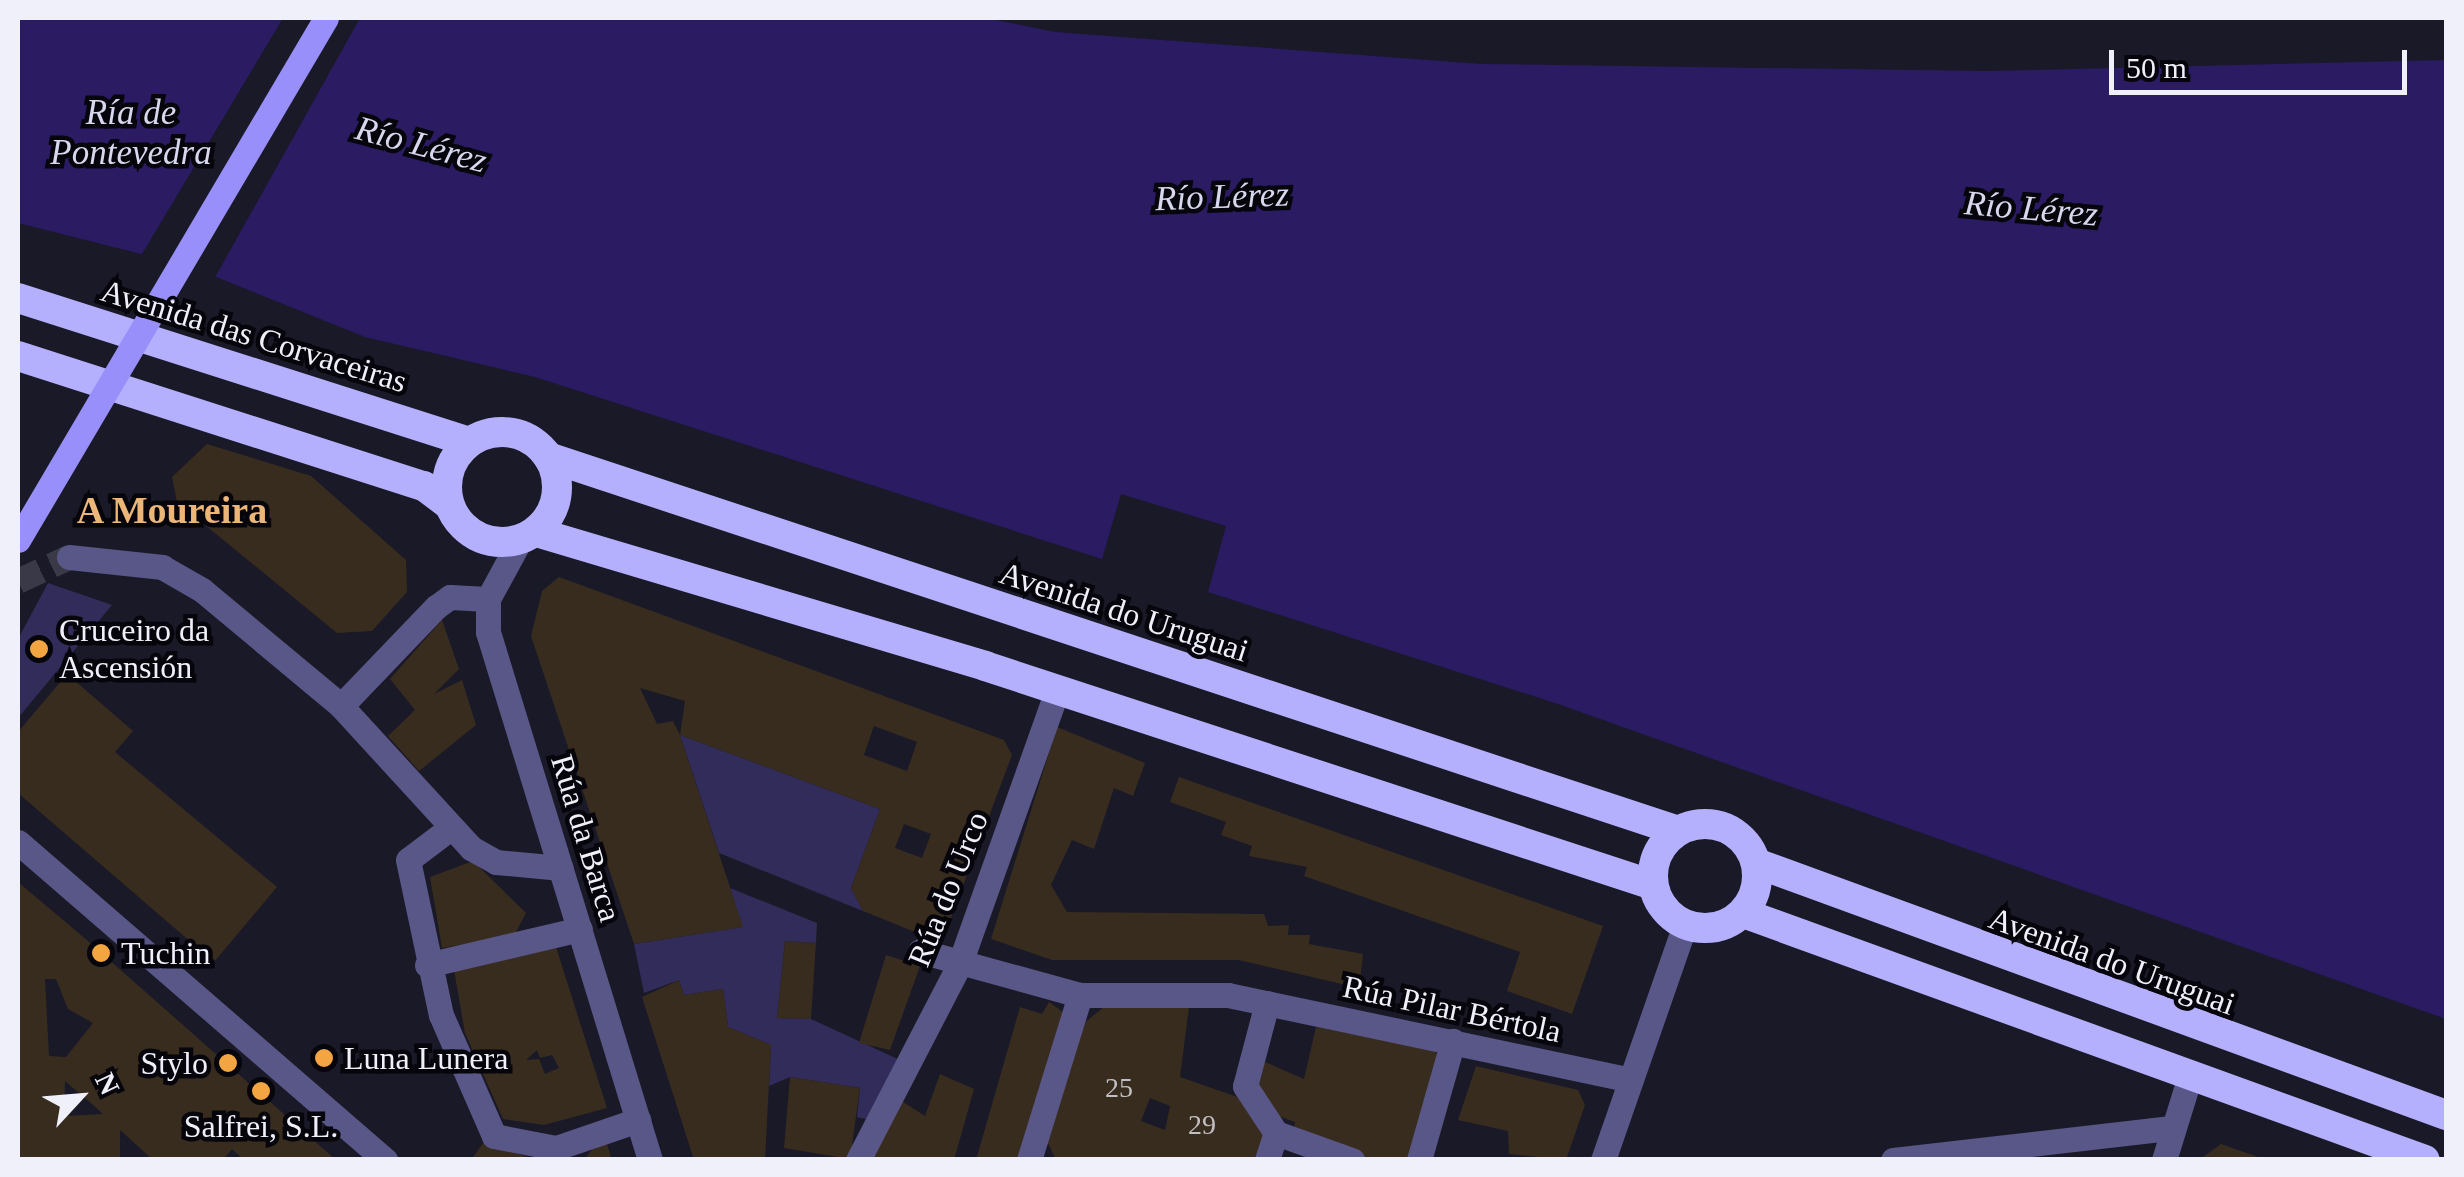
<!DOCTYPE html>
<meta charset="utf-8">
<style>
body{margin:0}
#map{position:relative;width:2464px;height:1177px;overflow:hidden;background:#1a1927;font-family:Georgia,serif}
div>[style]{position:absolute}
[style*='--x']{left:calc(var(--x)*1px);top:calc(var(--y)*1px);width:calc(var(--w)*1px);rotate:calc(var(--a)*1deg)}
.green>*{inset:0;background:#312c59}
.water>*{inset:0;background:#2a1b63}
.pier>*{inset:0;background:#1a1927}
.building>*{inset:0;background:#382c1f}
.street-tunnel>*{height:25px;margin-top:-12.5px;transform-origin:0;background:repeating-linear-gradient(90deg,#3a3947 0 25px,transparent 0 37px)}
.street>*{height:25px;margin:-12.5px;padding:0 12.5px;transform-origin:12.5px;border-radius:12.5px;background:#595688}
.highway>*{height:30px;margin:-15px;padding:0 15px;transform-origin:15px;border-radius:15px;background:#b4b0fd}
.highway>.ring{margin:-15px;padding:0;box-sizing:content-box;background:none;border:30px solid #b4b0fd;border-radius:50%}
.primary-bridge>*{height:25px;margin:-12.5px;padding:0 12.5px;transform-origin:12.5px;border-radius:12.5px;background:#998ffa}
.dots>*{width:28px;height:28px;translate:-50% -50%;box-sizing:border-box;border:5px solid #06050b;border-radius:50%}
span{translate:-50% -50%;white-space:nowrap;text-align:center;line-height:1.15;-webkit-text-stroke:9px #06050b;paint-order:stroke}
.number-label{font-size:28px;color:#c1bfc3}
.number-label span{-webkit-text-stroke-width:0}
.street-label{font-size:32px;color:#eff0fa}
.poi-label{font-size:32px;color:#eff0fa}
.left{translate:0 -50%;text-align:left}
.right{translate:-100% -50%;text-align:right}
.water-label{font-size:35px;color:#d7d7ed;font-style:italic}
.quarter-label{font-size:38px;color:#ecb679;font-weight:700}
.frame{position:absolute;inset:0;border:20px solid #eff0fa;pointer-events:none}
.north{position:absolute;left:30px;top:1047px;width:100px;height:100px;-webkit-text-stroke:8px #06050b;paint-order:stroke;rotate:64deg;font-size:28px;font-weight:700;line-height:40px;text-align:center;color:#eff0fa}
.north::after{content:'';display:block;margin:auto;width:35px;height:45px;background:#eff0fa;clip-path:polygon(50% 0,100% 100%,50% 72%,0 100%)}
.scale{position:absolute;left:2109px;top:50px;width:298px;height:45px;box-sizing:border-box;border:5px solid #eff0fa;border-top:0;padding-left:12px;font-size:30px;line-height:35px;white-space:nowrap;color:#eff0fa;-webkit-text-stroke:8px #06050b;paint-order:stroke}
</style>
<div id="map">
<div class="green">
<div style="clip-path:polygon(48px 583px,112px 605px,18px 718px,18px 639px)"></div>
<div style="clip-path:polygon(680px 735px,880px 809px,851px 888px,863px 911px,719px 853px)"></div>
<div style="clip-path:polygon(730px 888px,817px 923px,816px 943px,785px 941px,777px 1018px,811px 1019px,902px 1061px,869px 1120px,857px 1117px,860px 1088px,790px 1077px,769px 1086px,771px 1045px,728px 1027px,723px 989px,684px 995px,679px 980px,644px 993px,634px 944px,742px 927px)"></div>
</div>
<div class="water">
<div style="clip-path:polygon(18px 18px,986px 18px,1055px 32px,1481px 64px,1988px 71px,2446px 60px,2446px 1019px,1558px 704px,1208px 592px,1226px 526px,1121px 494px,1102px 559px,535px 377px,365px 337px,189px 266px,18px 223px)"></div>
</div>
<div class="pier">
<div style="clip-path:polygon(283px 18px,360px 18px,213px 281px,139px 259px)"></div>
</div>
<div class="building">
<div style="clip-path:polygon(207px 444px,311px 476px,406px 560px,407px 592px,372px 631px,337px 633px,177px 502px,172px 477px)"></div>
<div style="clip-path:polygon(evenodd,559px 577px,1004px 740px,1012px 755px,949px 923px,920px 934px,863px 911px,851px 888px,880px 809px,680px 735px,685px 701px,640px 688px,657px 724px,673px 721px,680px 735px,743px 927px,634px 944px,531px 636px,542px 591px,559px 577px,874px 726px,917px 742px,907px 771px,864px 755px,874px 726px,559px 577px,904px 824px,931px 834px,922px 858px,895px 848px,904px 824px)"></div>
<div style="clip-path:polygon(442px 620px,459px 669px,434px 694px,462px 680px,476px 725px,419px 771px,388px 736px,415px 710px,390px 679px)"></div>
<div style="clip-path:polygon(67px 674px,133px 731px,115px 752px,277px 887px,214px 962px,18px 793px,18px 732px)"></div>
<div style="clip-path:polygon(1057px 727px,1145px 763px,1133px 796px,1114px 788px,1094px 849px,1072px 840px,1051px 885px,1067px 912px,1264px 914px,1268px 926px,1289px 925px,1288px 935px,1310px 935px,1309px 944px,1363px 954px,1359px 988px,1239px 960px,1052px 960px,991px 939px)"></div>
<div style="clip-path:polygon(1179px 777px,1603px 926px,1572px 1014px,1507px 991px,1520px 952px,1304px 876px,1307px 867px,1249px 856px,1252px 846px,1221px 835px,1226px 822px,1170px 802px)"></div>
<div style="clip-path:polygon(473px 861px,526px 913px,514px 936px,442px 948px,430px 877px)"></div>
<div style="clip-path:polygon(evenodd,18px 882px,81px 935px,336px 1160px,244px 1160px,232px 1149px,223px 1160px,153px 1160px,120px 1130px,120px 1160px,18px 1160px,18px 882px,45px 979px,56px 979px,68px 1009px,93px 1023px,66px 1057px,49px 1056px,45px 979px,18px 882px,65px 1081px,93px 1105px,103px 1114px,64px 1116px,65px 1081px)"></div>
<div style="clip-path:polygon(785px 941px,816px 943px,811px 1019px,777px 1018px)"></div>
<div style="clip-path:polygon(evenodd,556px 947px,607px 1108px,544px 1125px,503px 1119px,465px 1033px,454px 970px,556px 947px,537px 1050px,540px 1058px,552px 1055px,559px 1068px,545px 1074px,539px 1059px,526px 1060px,537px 1050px)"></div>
<div style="clip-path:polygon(886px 955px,920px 966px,890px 1050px,859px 1043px)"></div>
<div style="clip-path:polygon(679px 980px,684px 995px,723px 989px,728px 1027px,771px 1045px,765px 1160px,694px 1160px,642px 997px)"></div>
<div style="clip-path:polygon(1049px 1002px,1064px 1013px,1018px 1160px,976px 1160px,1020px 1007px,1042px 1014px)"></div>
<div style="clip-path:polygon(evenodd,1105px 1006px,1189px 1007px,1180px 1077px,1249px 1101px,1268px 1127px,1258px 1160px,1056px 1160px,1046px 1139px,1082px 1025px,1105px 1006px,1150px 1098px,1170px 1106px,1165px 1130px,1141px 1121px,1150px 1098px)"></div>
<div style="clip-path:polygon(1316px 1027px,1435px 1050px,1441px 1066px,1408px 1160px,1372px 1160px,1293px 1132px,1295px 1122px,1267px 1112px,1258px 1081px,1265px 1062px,1304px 1079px)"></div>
<div style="clip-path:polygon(1476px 1066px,1578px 1090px,1585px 1105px,1566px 1160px,1509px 1154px,1508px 1131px,1458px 1120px)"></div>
<div style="clip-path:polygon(940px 1074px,974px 1089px,954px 1160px,868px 1160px,897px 1098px,925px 1116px)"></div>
<div style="clip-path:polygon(790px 1077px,860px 1088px,850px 1159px,784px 1148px)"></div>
<div style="clip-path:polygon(606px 1141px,612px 1160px,584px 1160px,594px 1147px)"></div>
<div style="clip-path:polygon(484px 1142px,534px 1159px,534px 1160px,471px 1160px)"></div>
<div style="clip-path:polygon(2221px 1144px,2264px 1159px,2264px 1160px,2199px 1160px)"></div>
</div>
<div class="street-tunnel">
<div style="--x:18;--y:581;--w:56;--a:-25.2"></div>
</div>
<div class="street">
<div style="--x:520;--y:540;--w:67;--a:118.5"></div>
<div style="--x:488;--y:599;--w:33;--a:90"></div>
<div style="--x:488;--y:632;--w:552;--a:72.94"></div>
<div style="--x:69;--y:557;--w:94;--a:6.1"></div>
<div style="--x:162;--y:567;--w:46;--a:29.9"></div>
<div style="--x:202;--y:590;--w:181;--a:39.8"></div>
<div style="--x:341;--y:706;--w:193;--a:47.5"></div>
<div style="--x:471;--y:848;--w:29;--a:29"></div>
<div style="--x:496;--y:862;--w:65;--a:5.3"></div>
<div style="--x:341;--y:706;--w:137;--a:-46.2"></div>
<div style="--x:436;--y:607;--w:17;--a:-36"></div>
<div style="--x:450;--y:597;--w:38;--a:3"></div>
<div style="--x:449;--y:829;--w:51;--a:142.9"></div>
<div style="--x:408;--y:860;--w:158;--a:78"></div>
<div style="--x:441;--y:1015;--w:132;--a:66.3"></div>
<div style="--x:494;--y:1136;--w:63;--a:11"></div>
<div style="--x:556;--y:1148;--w:87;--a:-18.9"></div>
<div style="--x:18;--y:842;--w:486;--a:40.9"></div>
<div style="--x:920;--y:951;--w:166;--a:15.4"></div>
<div style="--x:1080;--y:995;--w:148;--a:0"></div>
<div style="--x:1228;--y:995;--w:406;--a:11.9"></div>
<div style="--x:427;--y:965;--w:157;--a:-13.2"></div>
<div style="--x:1267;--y:1003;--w:86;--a:104.8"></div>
<div style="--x:1245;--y:1086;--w:56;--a:56.6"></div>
<div style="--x:1276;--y:1133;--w:81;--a:19.6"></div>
<div style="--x:858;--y:1160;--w:222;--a:-62.6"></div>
<div style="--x:960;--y:963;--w:290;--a:-70.4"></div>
<div style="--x:1029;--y:1160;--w:173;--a:-72.8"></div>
<div style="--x:1267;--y:1160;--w:28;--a:-72"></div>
<div style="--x:1419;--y:1160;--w:124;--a:-74.1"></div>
<div style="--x:1603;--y:1160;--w:250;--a:-70.8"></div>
<div style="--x:1893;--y:1160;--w:280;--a:-6.6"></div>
<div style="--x:2164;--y:1160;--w:85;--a:-72.8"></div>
</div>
<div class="highway">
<div style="--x:18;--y:298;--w:474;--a:17.7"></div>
<div style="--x:18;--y:356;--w:426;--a:17.8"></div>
<div style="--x:424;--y:486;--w:31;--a:37"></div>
<div class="ring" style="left:447px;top:432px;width:80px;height:80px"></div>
<div style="--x:548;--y:457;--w:1190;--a:18.31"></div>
<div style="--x:536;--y:532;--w:469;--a:16.6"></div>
<div style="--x:985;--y:666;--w:703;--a:18.15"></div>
<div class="ring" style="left:1653px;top:824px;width:74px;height:74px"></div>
<div style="--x:1756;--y:863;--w:735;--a:20.06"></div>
<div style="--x:1743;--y:913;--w:725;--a:19.91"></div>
</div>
<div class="primary-bridge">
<div style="--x:18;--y:540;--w:606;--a:-59.46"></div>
</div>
<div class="dots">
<div style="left:39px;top:649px;background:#f2a541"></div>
<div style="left:101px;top:953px;background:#f2a541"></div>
<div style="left:324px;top:1058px;background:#f2a541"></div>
<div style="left:228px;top:1063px;background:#f2a541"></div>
<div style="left:261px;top:1091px;background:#f2a541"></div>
</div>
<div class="number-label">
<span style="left:1119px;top:1088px">25</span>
<span style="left:1202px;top:1125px">29</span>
</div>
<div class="street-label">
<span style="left:254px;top:336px;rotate:17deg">Avenida das Corvaceiras</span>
<span style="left:1124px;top:612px;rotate:18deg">Avenida do Uruguai</span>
<span style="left:586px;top:838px;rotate:73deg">Rúa da Barca</span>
<span style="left:948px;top:889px;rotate:-68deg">Rúa do Urco</span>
<span style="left:2112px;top:961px;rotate:20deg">Avenida do Uruguai</span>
<span style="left:1452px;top:1009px;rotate:12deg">Rúa Pilar Bértola</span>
</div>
<div class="poi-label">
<span class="left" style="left:59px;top:649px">Cruceiro da<br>Ascensión</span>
<span class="left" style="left:121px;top:953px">Tuchin</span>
<span class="left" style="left:344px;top:1058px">Luna Lunera</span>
<span class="right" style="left:208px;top:1063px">Stylo</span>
<span style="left:261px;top:1126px">Salfrei, S.L.</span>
</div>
<div class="water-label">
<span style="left:131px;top:133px">Ría de<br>Pontevedra</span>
<span style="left:421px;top:145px;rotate:15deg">Río Lérez</span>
<span style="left:1222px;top:197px;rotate:-2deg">Río Lérez</span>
<span style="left:2031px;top:209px;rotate:5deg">Río Lérez</span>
</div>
<div class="quarter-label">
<span style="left:172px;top:511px">A Moureira</span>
</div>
<div class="frame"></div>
<div class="north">N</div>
<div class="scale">50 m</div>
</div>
